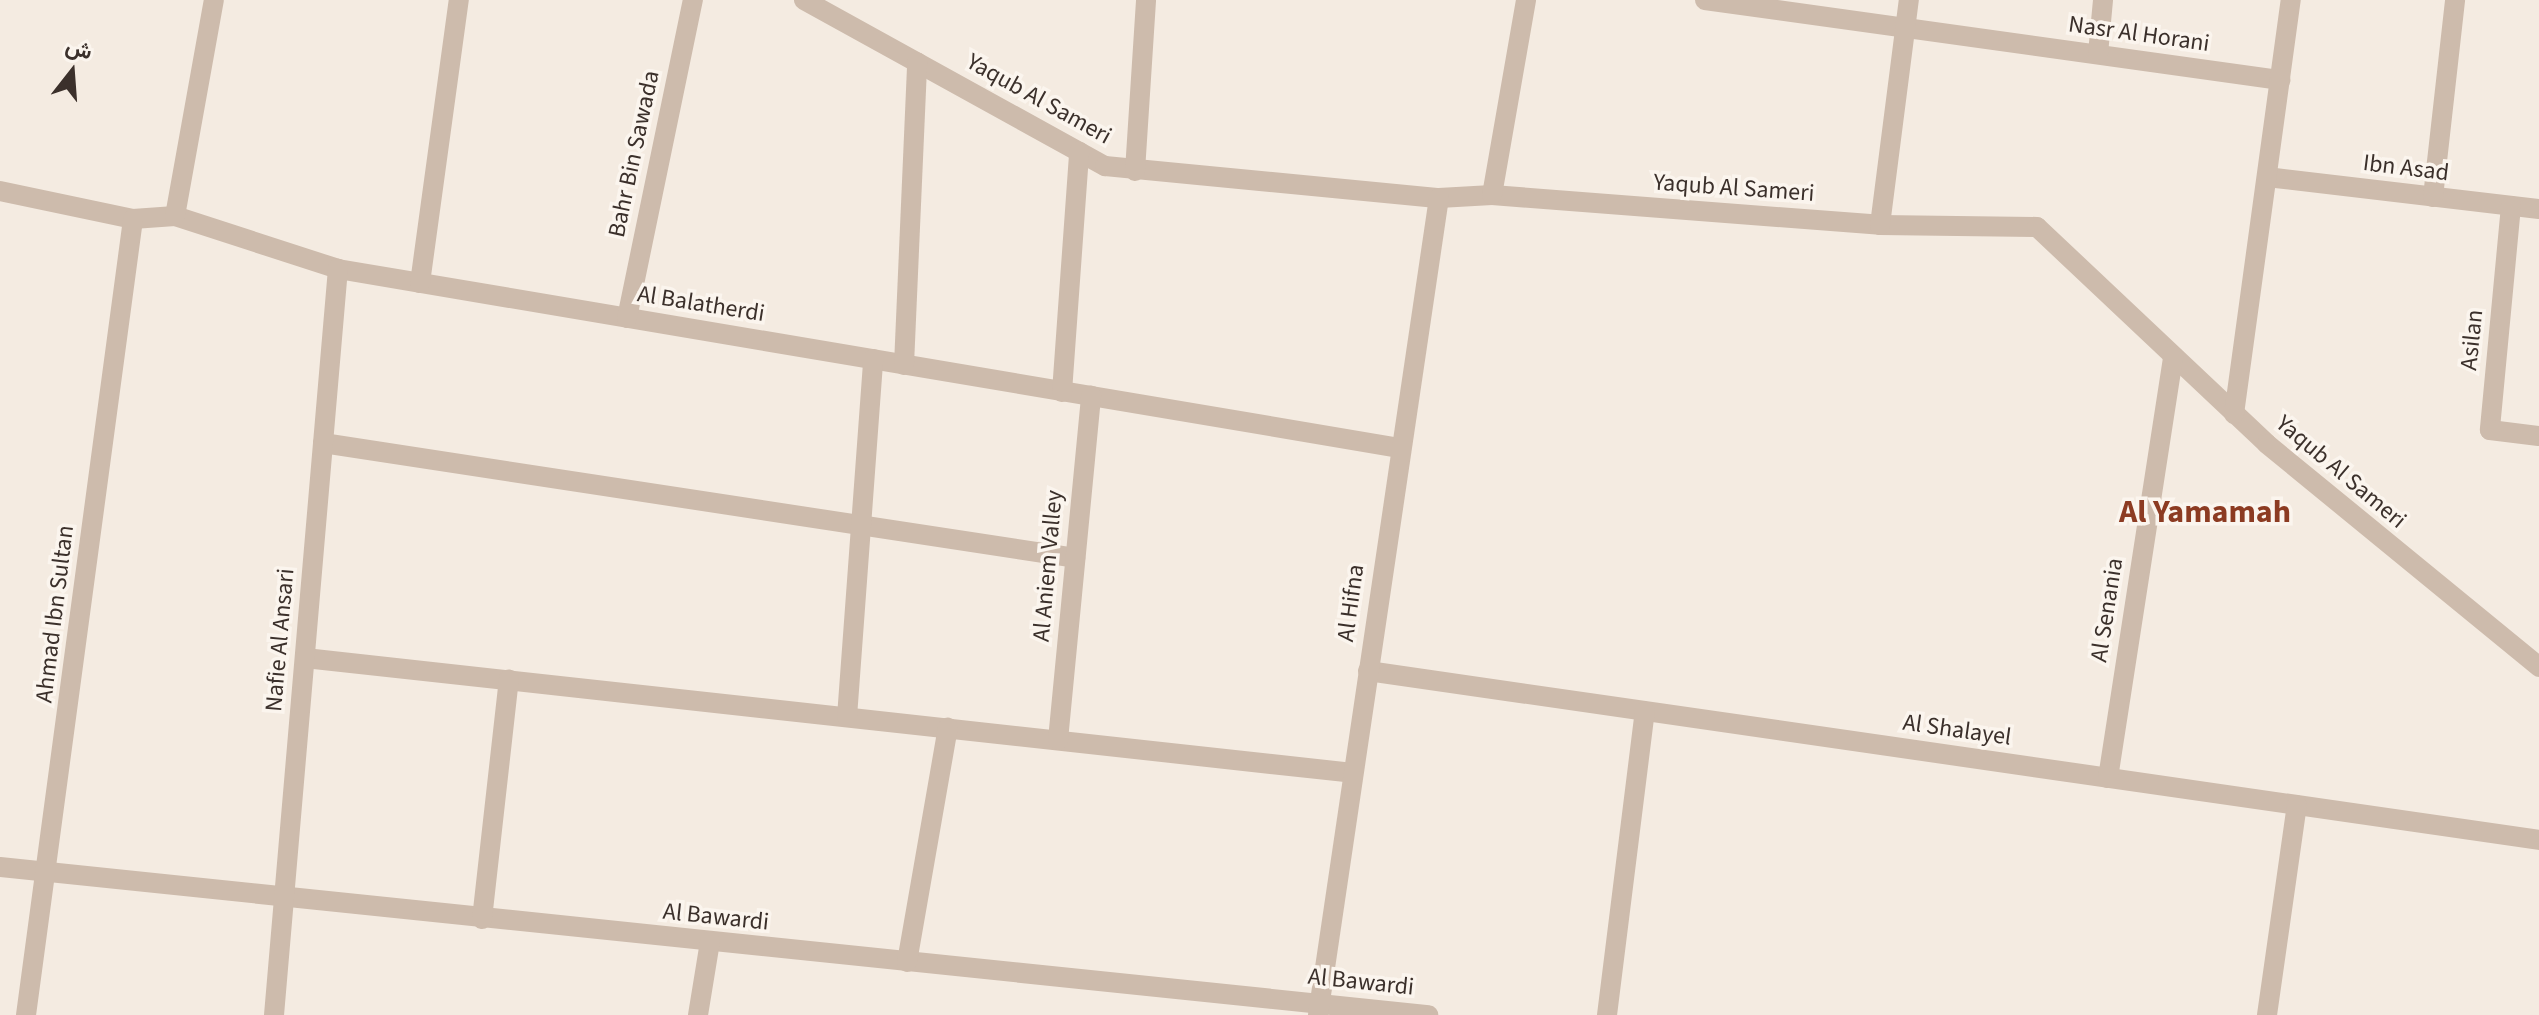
<!DOCTYPE html>
<meta charset="utf-8">
<style>
body{margin:0}
#map{position:relative;width:2539px;height:1015px;overflow:hidden;background:#f4ebe1;font-family:"Source Sans 3",Vazirmatn,sans-serif}
div>[style]{position:absolute}
[style*='--x']{left:calc(var(--x)*1px);top:calc(var(--y)*1px);width:calc(var(--w)*1px);rotate:calc(var(--a)*1deg)}
.street>*{height:20px;margin:-10px;padding:0 10px;transform-origin:10px;border-radius:10px;background:#cdbbac}
span{translate:-50% -50%;white-space:nowrap;text-align:center;line-height:1.15;-webkit-text-stroke:7px #fbf5ee;paint-order:stroke}
.street-label{font-size:24px;color:#3b302b}
.district-label{font-size:32px;color:#8c3b22;font-weight:700}
.north{position:absolute;left:32px;top:32px;width:80px;height:80px;-webkit-text-stroke:6px #fbf5ee;paint-order:stroke;rotate:17deg;font-size:22px;font-weight:700;line-height:32px;text-align:center;color:#3b302b}
.north::after{content:'';display:block;margin:auto;width:28px;height:36px;background:#3b302b;clip-path:polygon(50% 0,100% 100%,50% 72%,0 100%)}
</style>
<div id="map">
<div class="street">
<div style="--x:804;--y:0;--w:344;--a:28.9"></div>
<div style="--x:1105;--y:166;--w:336;--a:5.5"></div>
<div style="--x:1439;--y:198;--w:53;--a:-3.2"></div>
<div style="--x:1492;--y:195;--w:389;--a:4.4"></div>
<div style="--x:1880;--y:225;--w:157;--a:0.7"></div>
<div style="--x:2037;--y:227;--w:316;--a:43.3"></div>
<div style="--x:2267;--y:444;--w:352;--a:39.3"></div>
<div style="--x:1705;--y:0;--w:581;--a:7.92"></div>
<div style="--x:2098;--y:54;--w:54;--a:-84.7"></div>
<div style="--x:1135;--y:171;--w:171;--a:-86.3"></div>
<div style="--x:2267;--y:177;--w:274;--a:6.7"></div>
<div style="--x:0;--y:191;--w:136;--a:11.9"></div>
<div style="--x:133;--y:219;--w:42;--a:-4.1"></div>
<div style="--x:175;--y:216;--w:171;--a:18"></div>
<div style="--x:338;--y:269;--w:1077;--a:9.57"></div>
<div style="--x:1492;--y:195;--w:198;--a:-80.1"></div>
<div style="--x:2433;--y:197;--w:198;--a:-83.6"></div>
<div style="--x:2511;--y:206;--w:225;--a:95.4"></div>
<div style="--x:2490;--y:430;--w:49;--a:7"></div>
<div style="--x:175;--y:216;--w:219;--a:-79.8"></div>
<div style="--x:1880;--y:225;--w:227;--a:-82.7"></div>
<div style="--x:420;--y:283;--w:286;--a:-82.2"></div>
<div style="--x:627;--y:318;--w:325;--a:-78.3"></div>
<div style="--x:904;--y:365;--w:303;--a:-87.5"></div>
<div style="--x:1062;--y:392;--w:241;--a:-85.9"></div>
<div style="--x:2234;--y:414;--w:418;--a:-82.2"></div>
<div style="--x:323;--y:443;--w:761;--a:8.69"></div>
<div style="--x:305;--y:658;--w:1054;--a:6.26"></div>
<div style="--x:1368;--y:671;--w:1183;--a:8.21"></div>
<div style="--x:847;--y:717;--w:359;--a:-85.8"></div>
<div style="--x:1058;--y:740;--w:346;--a:-84.5"></div>
<div style="--x:2108;--y:778;--w:427;--a:-81.2"></div>
<div style="--x:0;--y:867;--w:1436;--a:5.92"></div>
<div style="--x:482;--y:919;--w:241;--a:-83.6"></div>
<div style="--x:907;--y:962;--w:238;--a:-80.1"></div>
<div style="--x:26;--y:1015;--w:803;--a:-82.34"></div>
<div style="--x:274;--y:1015;--w:749;--a:-85.1"></div>
<div style="--x:698;--y:1015;--w:74;--a:-80.7"></div>
<div style="--x:1318;--y:1015;--w:826;--a:-81.58"></div>
<div style="--x:1607;--y:1015;--w:306;--a:-82.9"></div>
<div style="--x:2267;--y:1015;--w:212;--a:-81.9"></div>
</div>
<div class="street-label">
<span style="left:2139px;top:34px;rotate:8deg">Nasr Al Horani</span>
<span style="left:1039px;top:99px;rotate:29deg">Yaqub Al Sameri</span>
<span style="left:634px;top:154px;rotate:-78deg">Bahr Bin Sawada</span>
<span style="left:2406px;top:168px;rotate:7deg">Ibn Asad</span>
<span style="left:1734px;top:188px;rotate:4deg">Yaqub Al Sameri</span>
<span style="left:701px;top:304px;rotate:9deg">Al Balatherdi</span>
<span style="left:2472px;top:340px;rotate:-84deg">Asilan</span>
<span style="left:2341px;top:472px;rotate:40deg">Yaqub Al Sameri</span>
<span style="left:1048px;top:566px;rotate:-85deg">Al Aniem Valley</span>
<span style="left:1351px;top:603px;rotate:-82deg">Al Hifna</span>
<span style="left:2107px;top:610px;rotate:-81deg">Al Senania</span>
<span style="left:55px;top:614px;rotate:-83deg">Ahmad Ibn Sultan</span>
<span style="left:280px;top:640px;rotate:-85deg">Nafie Al Ansari</span>
<span style="left:1957px;top:730px;rotate:8deg">Al Shalayel</span>
<span style="left:716px;top:917px;rotate:6deg">Al Bawardi</span>
<span style="left:1361px;top:982px;rotate:6deg">Al Bawardi</span>
</div>
<div class="district-label">
<span style="left:2205px;top:512px">Al Yamamah</span>
</div>
<div class="north">ش</div>
</div>
